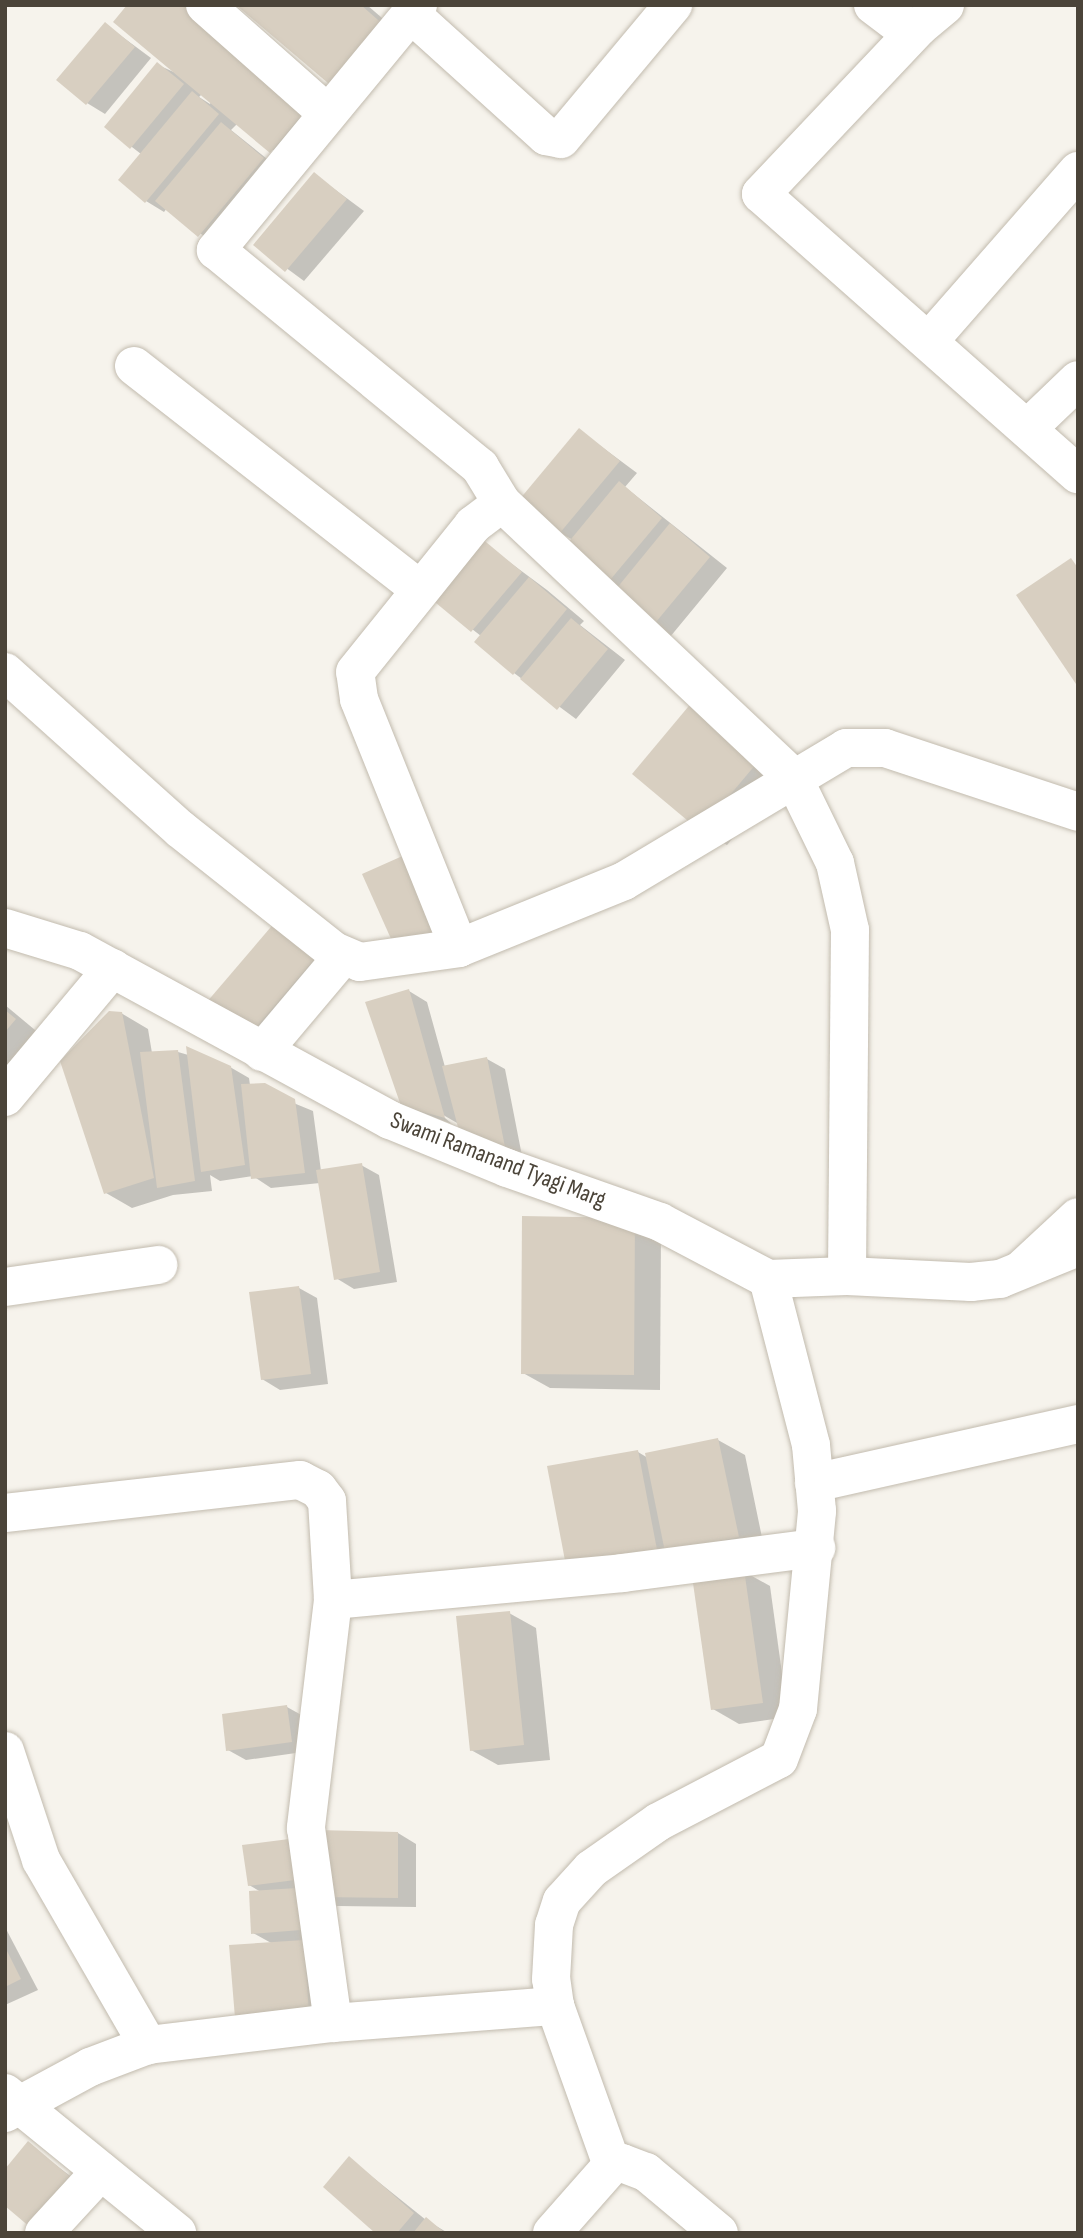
<!DOCTYPE html>
<style>
body{margin:0}
#map{position:relative;width:1083px;height:2238px;overflow:hidden;background:#f6f3ec;font-family:"Sofia Sans Condensed",sans-serif}
div>[style]{position:absolute}
[style*='--x']{left:calc(var(--x)*1px);top:calc(var(--y)*1px);width:calc(var(--w)*1px);rotate:calc(var(--a)*1deg)}
.shadow>*{inset:0;background:#0003}
.building>*{inset:0;background:#d8cfc1}
.roads{filter:drop-shadow(0 0 2px #c2bbae) drop-shadow(0 0 2px #c2bbae)}
.minor>*{height:38px;margin:-19px;padding:0 19px;transform-origin:19px;border-radius:19px;background:#fff}
.tertiary>*{height:38px;margin:-19px;padding:0 19px;transform-origin:19px;border-radius:19px;background:#fff}
span{translate:-50% -50%;white-space:nowrap;text-align:center;line-height:1.15;-webkit-text-stroke:5px #fff;paint-order:stroke}
.street-label{font-size:24px;color:#4b4439}
.frame{position:absolute;inset:0;border:7px solid #4b4439;pointer-events:none}
</style>
<div id="map">
<div class="shadow">
<div style="clip-path:polygon(evenodd,129px 5px,189px 5px,333px 125px,297px 167px,237px 124px,231px 130px,281px 170px,217px 246px,167px 208px,164px 212px,146px 201px,141px 154px,106px 127px,158px 65px,176px 73px,129px 5px,202px 94px,211px 102px,210px 104px,199px 97px,202px 94px)"></div>
<div style="clip-path:polygon(238px 5px,367px 5px,411px 43px)"></div>
<div style="clip-path:polygon(105px 24px,151px 58px,105px 114px,87px 103px)"></div>
<div style="clip-path:polygon(314px 174px,364px 211px,304px 281px,255px 245px)"></div>
<div style="clip-path:polygon(579px 430px,637px 473px,625px 487px,727px 568px,670px 637px,652px 626px,573px 540px,560px 533px)"></div>
<div style="clip-path:polygon(480px 540px,547px 590px,584px 621px,580px 625px,625px 660px,576px 719px,514px 673px,481px 636px,432px 598px)"></div>
<div style="clip-path:polygon(694px 703px,786px 774px,727px 845px,701px 830px)"></div>
<div style="clip-path:polygon(282px 916px,340px 961px,248px 1037px)"></div>
<div style="clip-path:polygon(409px 991px,427px 1002px,445px 1067px,487px 1059px,505px 1069px,523px 1161px,438px 1112px,452px 1124px,402px 1105px)"></div>
<div style="clip-path:polygon(5px 1005px,41px 1035px,5px 1078px)"></div>
<div style="clip-path:polygon(121px 1013px,148px 1029px,152px 1053px,178px 1052px,230px 1067px,249px 1078px,250px 1085px,313px 1111px,321px 1171px,361px 1165px,379px 1175px,397px 1282px,354px 1289px,336px 1278px,320px 1183px,271px 1188px,253px 1176px,220px 1181px,210px 1175px,212px 1191px,173px 1195px,132px 1208px,106px 1193px)"></div>
<div style="clip-path:polygon(524px 1218px,661px 1235px,660px 1390px,550px 1388px,523px 1373px)"></div>
<div style="clip-path:polygon(299px 1288px,317px 1298px,328px 1384px,280px 1390px,262px 1379px)"></div>
<div style="clip-path:polygon(718px 1440px,745px 1455px,765px 1552px,595px 1585px,638px 1452px,648px 1458px)"></div>
<div style="clip-path:polygon(743px 1571px,770px 1586px,788px 1717px,739px 1724px,713px 1709px)"></div>
<div style="clip-path:polygon(509px 1613px,536px 1628px,550px 1760px,498px 1765px,471px 1750px)"></div>
<div style="clip-path:polygon(287px 1707px,305px 1717px,310px 1751px,246px 1760px,228px 1750px)"></div>
<div style="clip-path:polygon(398px 1833px,416px 1844px,416px 1907px,337px 1906px,318px 1896px,327px 2022px,255px 2027px,273px 1944px,253px 1933px,261px 1892px,249px 1885px)"></div>
<div style="clip-path:polygon(5px 1927px,38px 1990px,5px 2005px)"></div>
<div style="clip-path:polygon(28px 2144px,98px 2197px,68px 2233px)"></div>
<div style="clip-path:polygon(350px 2159px,426px 2220px,448px 2233px,378px 2233px)"></div>
</div>
<div class="building">
<div style="clip-path:polygon(127px 5px,183px 5px,307px 109px,270px 153px,113px 22px)"></div>
<div style="clip-path:polygon(236px 5px,361px 5px,386px 27px,335px 89px)"></div>
<div style="clip-path:polygon(105px 22px,135px 47px,86px 105px,56px 80px)"></div>
<div style="clip-path:polygon(157px 62px,184px 84px,130px 149px,104px 127px)"></div>
<div style="clip-path:polygon(192px 91px,219px 114px,145px 203px,118px 180px)"></div>
<div style="clip-path:polygon(221px 122px,264px 158px,198px 237px,155px 201px)"></div>
<div style="clip-path:polygon(314px 172px,347px 199px,285px 272px,253px 245px)"></div>
<div style="clip-path:polygon(579px 428px,620px 461px,559px 534px,519px 500px)"></div>
<div style="clip-path:polygon(619px 481px,662px 518px,605px 586px,562px 550px)"></div>
<div style="clip-path:polygon(670px 523px,710px 557px,651px 628px,612px 594px)"></div>
<div style="clip-path:polygon(480px 537px,522px 572px,471px 632px,430px 598px)"></div>
<div style="clip-path:polygon(1071px 558px,1078px 568px,1078px 687px,1016px 595px)"></div>
<div style="clip-path:polygon(529px 577px,567px 609px,513px 675px,474px 642px)"></div>
<div style="clip-path:polygon(571px 618px,608px 649px,557px 710px,520px 679px)"></div>
<div style="clip-path:polygon(693px 701px,761px 758px,700px 831px,632px 774px)"></div>
<div style="clip-path:polygon(407px 854px,441px 930px,396px 950px,362px 874px)"></div>
<div style="clip-path:polygon(282px 914px,323px 949px,247px 1038px,206px 1003px)"></div>
<div style="clip-path:polygon(409px 989px,445px 1118px,401px 1106px,365px 1002px)"></div>
<div style="clip-path:polygon(5px 1010px,16px 1019px,5px 1032px)"></div>
<div style="clip-path:polygon(109px 1011px,122px 1012px,154px 1178px,104px 1194px,60px 1061px)"></div>
<div style="clip-path:polygon(186px 1046px,231px 1066px,245px 1165px,201px 1172px)"></div>
<div style="clip-path:polygon(178px 1050px,195px 1181px,157px 1188px,140px 1052px)"></div>
<div style="clip-path:polygon(487px 1057px,506px 1152px,460px 1135px,442px 1066px)"></div>
<div style="clip-path:polygon(265px 1083px,295px 1099px,305px 1173px,251px 1179px,241px 1084px)"></div>
<div style="clip-path:polygon(362px 1163px,380px 1272px,334px 1280px,316px 1170px)"></div>
<div style="clip-path:polygon(522px 1216px,635px 1218px,634px 1375px,521px 1374px)"></div>
<div style="clip-path:polygon(299px 1286px,311px 1374px,261px 1380px,249px 1292px)"></div>
<div style="clip-path:polygon(718px 1438px,739px 1537px,665px 1552px,645px 1453px)"></div>
<div style="clip-path:polygon(638px 1450px,658px 1555px,567px 1571px,547px 1466px)"></div>
<div style="clip-path:polygon(744px 1569px,763px 1703px,711px 1710px,692px 1576px)"></div>
<div style="clip-path:polygon(510px 1611px,524px 1745px,470px 1751px,456px 1616px)"></div>
<div style="clip-path:polygon(287px 1705px,292px 1742px,226px 1751px,222px 1714px)"></div>
<div style="clip-path:polygon(317px 1830px,398px 1832px,398px 1898px,317px 1897px)"></div>
<div style="clip-path:polygon(297px 1838px,303px 1879px,248px 1886px,242px 1845px)"></div>
<div style="clip-path:polygon(297px 1888px,301px 1930px,251px 1934px,249px 1891px)"></div>
<div style="clip-path:polygon(304px 1940px,309px 2013px,235px 2018px,229px 1945px)"></div>
<div style="clip-path:polygon(5px 1947px,21px 1979px,5px 1987px)"></div>
<div style="clip-path:polygon(28px 2141px,81px 2186px,37px 2233px,5px 2206px,5px 2169px)"></div>
<div style="clip-path:polygon(349px 2156px,414px 2213px,397px 2233px,375px 2233px,323px 2187px)"></div>
<div style="clip-path:polygon(426px 2217px,445px 2233px,413px 2233px)"></div>
</div>
<div class="roads">
<div class="minor">
<div style="--x:205;--y:5;--w:164;--a:41.5"></div>
<div style="--x:418;--y:5;--w:318;--a:129.5"></div>
<div style="--x:216;--y:250;--w:342;--a:39.4"></div>
<div style="--x:480;--y:467;--w:42;--a:58.6"></div>
<div style="--x:502;--y:503;--w:400;--a:43.3"></div>
<div style="--x:793;--y:777;--w:96;--a:64"></div>
<div style="--x:835;--y:863;--w:69;--a:77.4"></div>
<div style="--x:850;--y:930;--w:346;--a:90.5"></div>
<div style="--x:873;--y:5;--w:34;--a:37"></div>
<div style="--x:900;--y:25;--w:19;--a:6"></div>
<div style="--x:919;--y:27;--w:34;--a:-40"></div>
<div style="--x:411;--y:14;--w:182;--a:42.1"></div>
<div style="--x:546;--y:136;--w:15;--a:11"></div>
<div style="--x:561;--y:139;--w:175;--a:-50.1"></div>
<div style="--x:919;--y:27;--w:230;--a:133.4"></div>
<div style="--x:761;--y:194;--w:423;--a:41.5"></div>
<div style="--x:929;--y:341;--w:226;--a:-48.8"></div>
<div style="--x:134;--y:366;--w:362;--a:38"></div>
<div style="--x:1028;--y:428;--w:69;--a:-43.8"></div>
<div style="--x:5;--y:672;--w:235;--a:41.9"></div>
<div style="--x:180;--y:829;--w:196;--a:38.4"></div>
<div style="--x:334;--y:951;--w:28;--a:23"></div>
<div style="--x:360;--y:962;--w:100;--a:-8"></div>
<div style="--x:459;--y:948;--w:178;--a:-22.1"></div>
<div style="--x:624;--y:881;--w:259;--a:-30.9"></div>
<div style="--x:846;--y:748;--w:39;--a:0"></div>
<div style="--x:885;--y:748;--w:203;--a:18.3"></div>
<div style="--x:459;--y:948;--w:268;--a:-111.9"></div>
<div style="--x:359;--y:699;--w:27;--a:-98"></div>
<div style="--x:355;--y:672;--w:189;--a:-51.2"></div>
<div style="--x:473;--y:525;--w:36;--a:-37"></div>
<div style="--x:262;--y:1052;--w:124;--a:-49.9"></div>
<div style="--x:5;--y:1097;--w:168;--a:-50.1"></div>
<div style="--x:1022;--y:1269;--w:76;--a:-42.9"></div>
<div style="--x:5;--y:1287;--w:155;--a:-8.2"></div>
<div style="--x:814;--y:1483;--w:271;--a:-12.6"></div>
<div style="--x:5;--y:1513;--w:297;--a:-6.4"></div>
<div style="--x:300;--y:1480;--w:20;--a:27"></div>
<div style="--x:318;--y:1489;--w:15;--a:53"></div>
<div style="--x:327;--y:1501;--w:99;--a:86.5"></div>
<div style="--x:333;--y:1600;--w:230;--a:96.8"></div>
<div style="--x:306;--y:1828;--w:197;--a:82.1"></div>
<div style="--x:333;--y:1600;--w:291;--a:-5.3"></div>
<div style="--x:623;--y:1573;--w:195;--a:-7.4"></div>
<div style="--x:5;--y:1751;--w:115;--a:71.7"></div>
<div style="--x:41;--y:1860;--w:214;--a:60"></div>
<div style="--x:5;--y:2093;--w:222;--a:39.1"></div>
<div style="--x:5;--y:2113;--w:97;--a:-28.4"></div>
<div style="--x:90;--y:2067;--w:62;--a:-20.8"></div>
<div style="--x:148;--y:2045;--w:186;--a:-6.8"></div>
<div style="--x:333;--y:2023;--w:223;--a:-4.4"></div>
<div style="--x:612;--y:2165;--w:169;--a:-109.7"></div>
<div style="--x:555;--y:2006;--w:27;--a:-98"></div>
<div style="--x:551;--y:1979;--w:54;--a:-86.8"></div>
<div style="--x:554;--y:1925;--w:25;--a:-72"></div>
<div style="--x:562;--y:1901;--w:43;--a:-47.8"></div>
<div style="--x:591;--y:1869;--w:82;--a:-35"></div>
<div style="--x:658;--y:1822;--w:136;--a:-27.5"></div>
<div style="--x:779;--y:1759;--w:53;--a:-69.2"></div>
<div style="--x:798;--y:1709;--w:199;--a:-84.5"></div>
<div style="--x:817;--y:1511;--w:66;--a:-95.2"></div>
<div style="--x:811;--y:1445;--w:171;--a:-104.5"></div>
<div style="--x:612;--y:2165;--w:10;--a:-11"></div>
<div style="--x:622;--y:2163;--w:26;--a:21"></div>
<div style="--x:646;--y:2172;--w:95;--a:39.9"></div>
<div style="--x:44;--y:2233;--w:84;--a:-47.4"></div>
<div style="--x:552;--y:2233;--w:91;--a:-48.6"></div>
</div>
<div class="tertiary">
<div style="--x:5;--y:928;--w:78;--a:17"></div>
<div style="--x:80;--y:951;--w:353;--a:28.6"></div>
<div style="--x:390;--y:1120;--w:126;--a:22.3"></div>
<div style="--x:507;--y:1168;--w:162;--a:19.4"></div>
<div style="--x:660;--y:1222;--w:122;--a:27.8"></div>
<div style="--x:768;--y:1279;--w:79;--a:-2.2"></div>
<div style="--x:847;--y:1276;--w:124;--a:2.8"></div>
<div style="--x:971;--y:1282;--w:29;--a:-6"></div>
<div style="--x:1000;--y:1279;--w:84;--a:-22.3"></div>
</div>
</div>
<div class="street-label">
<span style="left:498px;top:1160px;rotate:21deg">Swami Ramanand Tyagi Marg</span>
</div>
<div class="frame"></div>
</div>
